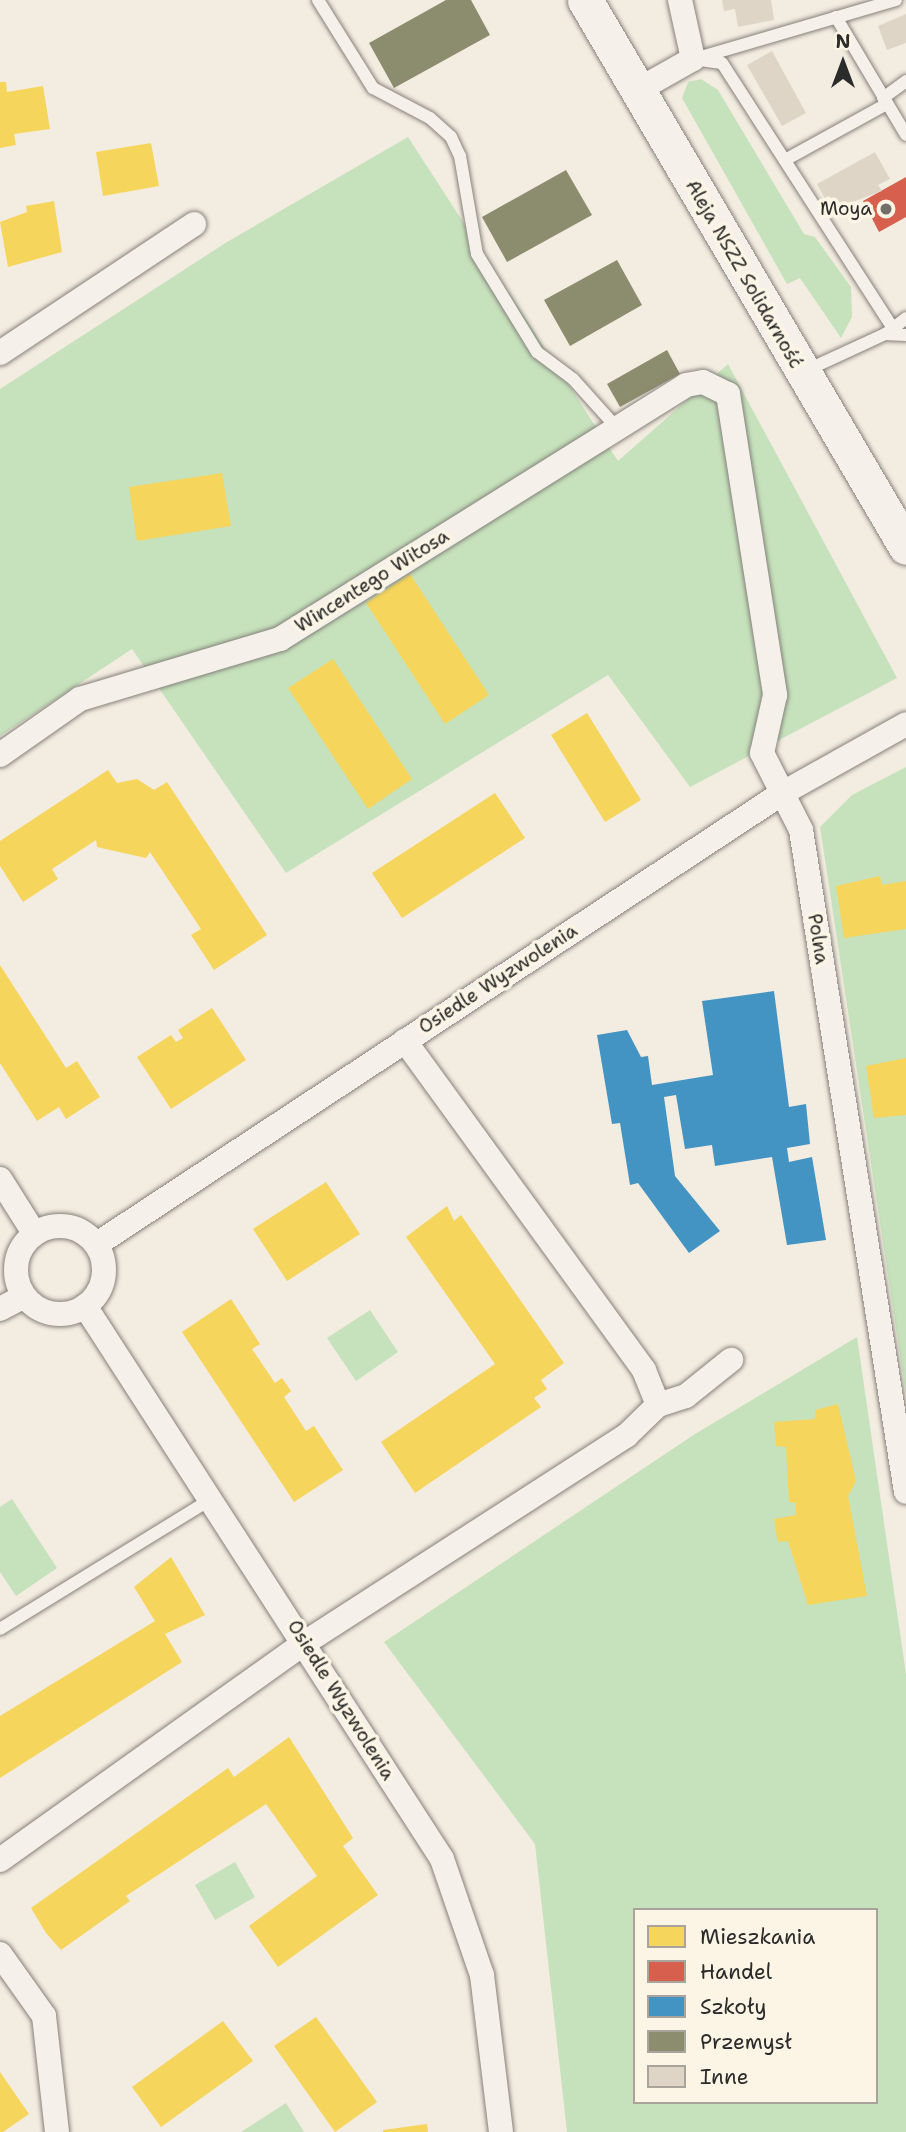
<!DOCTYPE html>
<meta charset="utf-8">
<style>
body{margin:0}
#map{position:relative;width:906px;height:2132px;overflow:hidden;background:#f3ece0;font-family:"Shantell Sans",sans-serif}
div>[style]{position:absolute}
[style*='--x']{left:calc(var(--x)*1px);top:calc(var(--y)*1px);width:calc(var(--w)*1px);rotate:calc(var(--a)*1deg)}
.green>*{inset:0;background:#c6e2bc}
.homes>*{inset:0;background:#f6d55c}
.shops>*{inset:0;background:#d6604d}
.schools>*{inset:0;background:#4393c3}
.industry>*{inset:0;background:#8c8c6e}
.building>*{inset:0;background:#dfd5c7}
.roads{filter:drop-shadow(0 0 2px #85827c) drop-shadow(0 0 2px #85827c)}
.lane>*{height:12px;margin:-6px;padding:0 6px;transform-origin:6px;border-radius:6px;background:#f5f1ea}
.street>*{height:24px;margin:-12px;padding:0 12px;transform-origin:12px;border-radius:12px;background:#f5f1ea}
.street>.ring{margin:-12px;padding:0;box-sizing:content-box;background:none;border:24px solid #f5f1ea;border-radius:50%}
.secondary>*{height:35px;margin:-17.5px;padding:0 17.5px;transform-origin:17.5px;border-radius:17.5px;background:#f5f1ea}
.dots>*{width:19px;height:19px;translate:-50% -50%;box-sizing:border-box;border:4px solid #fcf5e5;border-radius:50%}
span{translate:-50% -50%;white-space:nowrap;text-align:center;line-height:1.15;-webkit-text-stroke:7px #fcf5e5;paint-order:stroke}
.poi-label{font-size:19px;color:#2b2b2b}
.right{translate:-100% -50%;text-align:right}
.street-label{font-size:19px;color:#2b2b2b}
.legend{position:absolute;left:633px;top:1908px;width:245px;height:196px;box-sizing:border-box;background:#fcf5e5;border:2px solid #a8a49b;margin:0;padding:9px 12px;list-style:none;font-size:21px;color:#2b2b2b}
.legend li{display:flex;align-items:center;gap:14px;height:35px}
.legend b{width:35px;border:2px solid #a8a49b}
.north{position:absolute;left:808px;top:28px;width:70px;height:70px;-webkit-text-stroke:5px #fcf5e5;paint-order:stroke;rotate:0deg;font-size:19px;font-weight:700;line-height:28px;text-align:center;color:#2b2b2b}
.north::after{content:'';display:block;margin:auto;width:24px;height:32px;background:#2b2b2b;clip-path:polygon(50% 0,100% 100%,50% 72%,0 100%)}
</style>
<div id="map">
<div class="green">
<div style="clip-path:polygon(701px 79px,718px 90px,804px 234px,815px 237px,851px 287px,852px 317px,841px 338px,800px 278px,787px 284px,682px 98px,688px 82px)"></div>
<div style="clip-path:polygon(408px 137px,618px 461px,728px 364px,897px 678px,690px 787px,608px 675px,286px 873px,132px 649px,0 736px,0 389px,227px 242px)"></div>
<div style="clip-path:polygon(906px 767px,906px 1394px,820px 827px,852px 795px)"></div>
<div style="clip-path:polygon(370px 1310px,398px 1352px,356px 1381px,327px 1338px)"></div>
<div style="clip-path:polygon(evenodd,857px 1337px,906px 1674px,906px 2132px,567px 2132px,535px 1844px,384px 1642px,695px 1434px,857px 1337px,635px 1910px,876px 1910px,876px 2102px,635px 2102px,635px 1910px)"></div>
<div style="clip-path:polygon(12px 1499px,57px 1568px,16px 1596px,0 1572px,0 1507px)"></div>
<div style="clip-path:polygon(235px 1862px,255px 1897px,215px 1920px,195px 1885px)"></div>
<div style="clip-path:polygon(286px 2103px,304px 2132px,241px 2132px)"></div>
</div>
<div class="homes">
<div style="clip-path:polygon(0 82px,6px 82px,7px 92px,43px 86px,50px 129px,14px 134px,16px 145px,0 148px)"></div>
<div style="clip-path:polygon(151px 143px,159px 186px,103px 196px,96px 152px)"></div>
<div style="clip-path:polygon(54px 201px,62px 252px,8px 267px,0 222px,27px 212px,26px 206px)"></div>
<div style="clip-path:polygon(222px 473px,231px 526px,137px 541px,129px 487px)"></div>
<div style="clip-path:polygon(410px 574px,489px 695px,445px 724px,366px 603px)"></div>
<div style="clip-path:polygon(333px 659px,412px 779px,368px 809px,288px 688px)"></div>
<div style="clip-path:polygon(587px 713px,641px 800px,605px 822px,551px 735px)"></div>
<div style="clip-path:polygon(108px 770px,117px 783px,137px 779px,154px 790px,167px 782px,267px 935px,214px 970px,191px 935px,201px 929px,150px 852px,146px 858px,110px 850px,97px 847px,96px 840px,52px 869px,58px 879px,23px 902px,0 866px,0 841px)"></div>
<div style="clip-path:polygon(495px 793px,525px 838px,402px 918px,372px 873px)"></div>
<div style="clip-path:polygon(880px 876px,882px 885px,906px 881px,906px 929px,844px 938px,836px 886px)"></div>
<div style="clip-path:polygon(0 965px,66px 1068px,77px 1061px,100px 1097px,66px 1119px,59px 1107px,37px 1121px,0 1063px)"></div>
<div style="clip-path:polygon(212px 1008px,246px 1060px,171px 1109px,137px 1057px,171px 1035px,176px 1042px,183px 1038px,178px 1030px)"></div>
<div style="clip-path:polygon(906px 1058px,906px 1115px,874px 1118px,866px 1066px)"></div>
<div style="clip-path:polygon(326px 1182px,360px 1234px,287px 1281px,253px 1229px)"></div>
<div style="clip-path:polygon(447px 1206px,454px 1221px,461px 1215px,564px 1363px,541px 1380px,547px 1389px,534px 1398px,541px 1407px,415px 1493px,381px 1442px,495px 1364px,406px 1237px)"></div>
<div style="clip-path:polygon(231px 1299px,260px 1344px,252px 1349px,275px 1383px,282px 1378px,291px 1391px,284px 1397px,306px 1431px,314px 1426px,343px 1470px,294px 1502px,182px 1332px)"></div>
<div style="clip-path:polygon(838px 1404px,856px 1481px,848px 1496px,867px 1596px,808px 1605px,788px 1541px,778px 1542px,774px 1519px,796px 1515px,796px 1503px,789px 1502px,786px 1447px,776px 1446px,774px 1422px,815px 1419px,815px 1410px)"></div>
<div style="clip-path:polygon(171px 1557px,205px 1615px,165px 1634px,182px 1662px,0 1778px,0 1716px,155px 1621px,134px 1587px)"></div>
<div style="clip-path:polygon(289px 1737px,353px 1838px,343px 1846px,378px 1895px,278px 1967px,249px 1926px,317px 1876px,266px 1804px,126px 1896px,130px 1901px,61px 1950px,46px 1933px,31px 1908px,228px 1768px,234px 1777px)"></div>
<div style="clip-path:polygon(316px 2017px,377px 2102px,335px 2132px,274px 2046px)"></div>
<div style="clip-path:polygon(223px 2021px,253px 2061px,161px 2127px,132px 2087px)"></div>
<div style="clip-path:polygon(0 2072px,29px 2114px,3px 2132px,0 2132px)"></div>
<div style="clip-path:polygon(427px 2124px,428px 2132px,383px 2132px,383px 2130px)"></div>
</div>
<div class="shops">
<div style="clip-path:polygon(906px 177px,906px 217px,879px 232px,863px 201px)"></div>
</div>
<div class="schools">
<div style="clip-path:polygon(774px 991px,789px 1107px,806px 1104px,810px 1144px,787px 1148px,789px 1162px,812px 1157px,826px 1240px,787px 1245px,772px 1157px,715px 1166px,712px 1145px,685px 1149px,676px 1095px,664px 1097px,675px 1176px,720px 1231px,689px 1253px,638px 1183px,630px 1185px,620px 1123px,612px 1124px,597px 1035px,627px 1030px,641px 1057px,648px 1056px,652px 1085px,713px 1075px,702px 1001px)"></div>
</div>
<div class="industry">
<div style="clip-path:polygon(446px 0,471px 0,490px 35px,394px 88px,369px 43px)"></div>
<div style="clip-path:polygon(566px 170px,592px 215px,507px 262px,482px 217px)"></div>
<div style="clip-path:polygon(617px 260px,642px 305px,570px 346px,544px 300px)"></div>
<div style="clip-path:polygon(667px 350px,680px 374px,620px 407px,607px 384px)"></div>
</div>
<div class="building">
<div style="clip-path:polygon(722px 0,771px 0,774px 20px,738px 27px,735px 9px,724px 11px)"></div>
<div style="clip-path:polygon(906px 14px,906px 43px,887px 50px,878px 26px)"></div>
<div style="clip-path:polygon(772px 51px,806px 113px,782px 126px,747px 65px)"></div>
<div style="clip-path:polygon(875px 152px,890px 179px,878px 185px,882px 191px,831px 210px,817px 184px)"></div>
</div>
<div class="roads">
<div class="lane">
<div style="--x:318;--y:0;--w:104;--a:58"></div>
<div style="--x:373;--y:88;--w:64;--a:27.8"></div>
<div style="--x:430;--y:118;--w:28;--a:42"></div>
<div style="--x:451;--y:137;--w:21;--a:65"></div>
<div style="--x:460;--y:156;--w:99;--a:80.2"></div>
<div style="--x:477;--y:254;--w:115;--a:58.5"></div>
<div style="--x:537;--y:352;--w:45;--a:36.9"></div>
<div style="--x:573;--y:379;--w:66;--a:48.1"></div>
<div style="--x:836;--y:17;--w:137;--a:59.3"></div>
<div style="--x:701;--y:57;--w:203;--a:-16.3"></div>
<div style="--x:693;--y:59;--w:29;--a:8"></div>
<div style="--x:722;--y:63;--w:315;--a:57.2"></div>
<div style="--x:883;--y:98;--w:29;--a:-36"></div>
<div style="--x:785;--y:160;--w:116;--a:-28.8"></div>
<div style="--x:887;--y:333;--w:24;--a:-38"></div>
<div style="--x:805;--y:371;--w:88;--a:-24.8"></div>
<div style="--x:885;--y:334;--w:21;--a:3"></div>
<div style="--x:0;--y:1629;--w:248;--a:-31.6"></div>
</div>
<div class="street">
<div style="--x:638;--y:90;--w:63;--a:-29.4"></div>
<div style="--x:693;--y:59;--w:60;--a:-102.4"></div>
<div style="--x:0;--y:353;--w:233;--a:-33.6"></div>
<div style="--x:0;--y:755;--w:98;--a:-35"></div>
<div style="--x:80;--y:699;--w:209;--a:-16.7"></div>
<div style="--x:280;--y:639;--w:479;--a:-32"></div>
<div style="--x:686;--y:385;--w:17;--a:-10"></div>
<div style="--x:703;--y:382;--w:28;--a:26"></div>
<div style="--x:728;--y:394;--w:305;--a:81.1"></div>
<div style="--x:775;--y:695;--w:59;--a:102.6"></div>
<div style="--x:762;--y:753;--w:86;--a:63.1"></div>
<div style="--x:801;--y:830;--w:670;--a:80.99"></div>
<div style="--x:0;--y:1179;--w:64;--a:57.8"></div>
<div class="ring" style="left:16px;top:1226px;width:64px;height:64px"></div>
<div style="--x:97;--y:1244;--w:819;--a:-33.34"></div>
<div style="--x:781;--y:794;--w:143;--a:-29.2"></div>
<div style="--x:85;--y:1306;--w:658;--a:57.15"></div>
<div style="--x:442;--y:1859;--w:123;--a:71"></div>
<div style="--x:482;--y:1975;--w:158;--a:83.1"></div>
<div style="--x:0;--y:1309;--w:27;--a:-28"></div>
<div style="--x:658;--y:1405;--w:29;--a:-18"></div>
<div style="--x:686;--y:1396;--w:58;--a:-38.7"></div>
<div style="--x:0;--y:1860;--w:376;--a:-35.5"></div>
<div style="--x:306;--y:1642;--w:381;--a:-32.8"></div>
<div style="--x:626;--y:1436;--w:45;--a:-44.1"></div>
<div style="--x:658;--y:1405;--w:38;--a:-112"></div>
<div style="--x:644;--y:1370;--w:407;--a:-126"></div>
<div style="--x:0;--y:1954;--w:76;--a:54.6"></div>
<div style="--x:44;--y:2016;--w:117;--a:83.6"></div>
</div>
<div class="secondary">
<div style="--x:585;--y:0;--w:634;--a:59.59"></div>
</div>
</div>
<div class="dots">
<div style="left:886px;top:209px;background:#716f6a"></div>
</div>
<div class="poi-label">
<span class="right" style="left:872px;top:209px">Moya</span>
</div>
<div class="street-label">
<span style="left:744px;top:274px;rotate:60deg">Aleja NSZZ Solidarność</span>
<span style="left:372px;top:581px;rotate:-32deg">Wincentego Witosa</span>
<span style="left:818px;top:939px;rotate:81deg">Polna</span>
<span style="left:498px;top:979px;rotate:-33deg">Osiedle Wyzwolenia</span>
<span style="left:341px;top:1700px;rotate:58deg">Osiedle Wyzwolenia</span>
</div>
<ul class="legend">
<li><b style="height:19px;background:#f6d55c"></b>Mieszkania</li>
<li><b style="height:19px;background:#d6604d"></b>Handel</li>
<li><b style="height:19px;background:#4393c3"></b>Szkoły</li>
<li><b style="height:19px;background:#8c8c6e"></b>Przemysł</li>
<li><b style="height:19px;background:#dfd5c7"></b>Inne</li>
</ul>
<div class="north">N</div>
</div>
